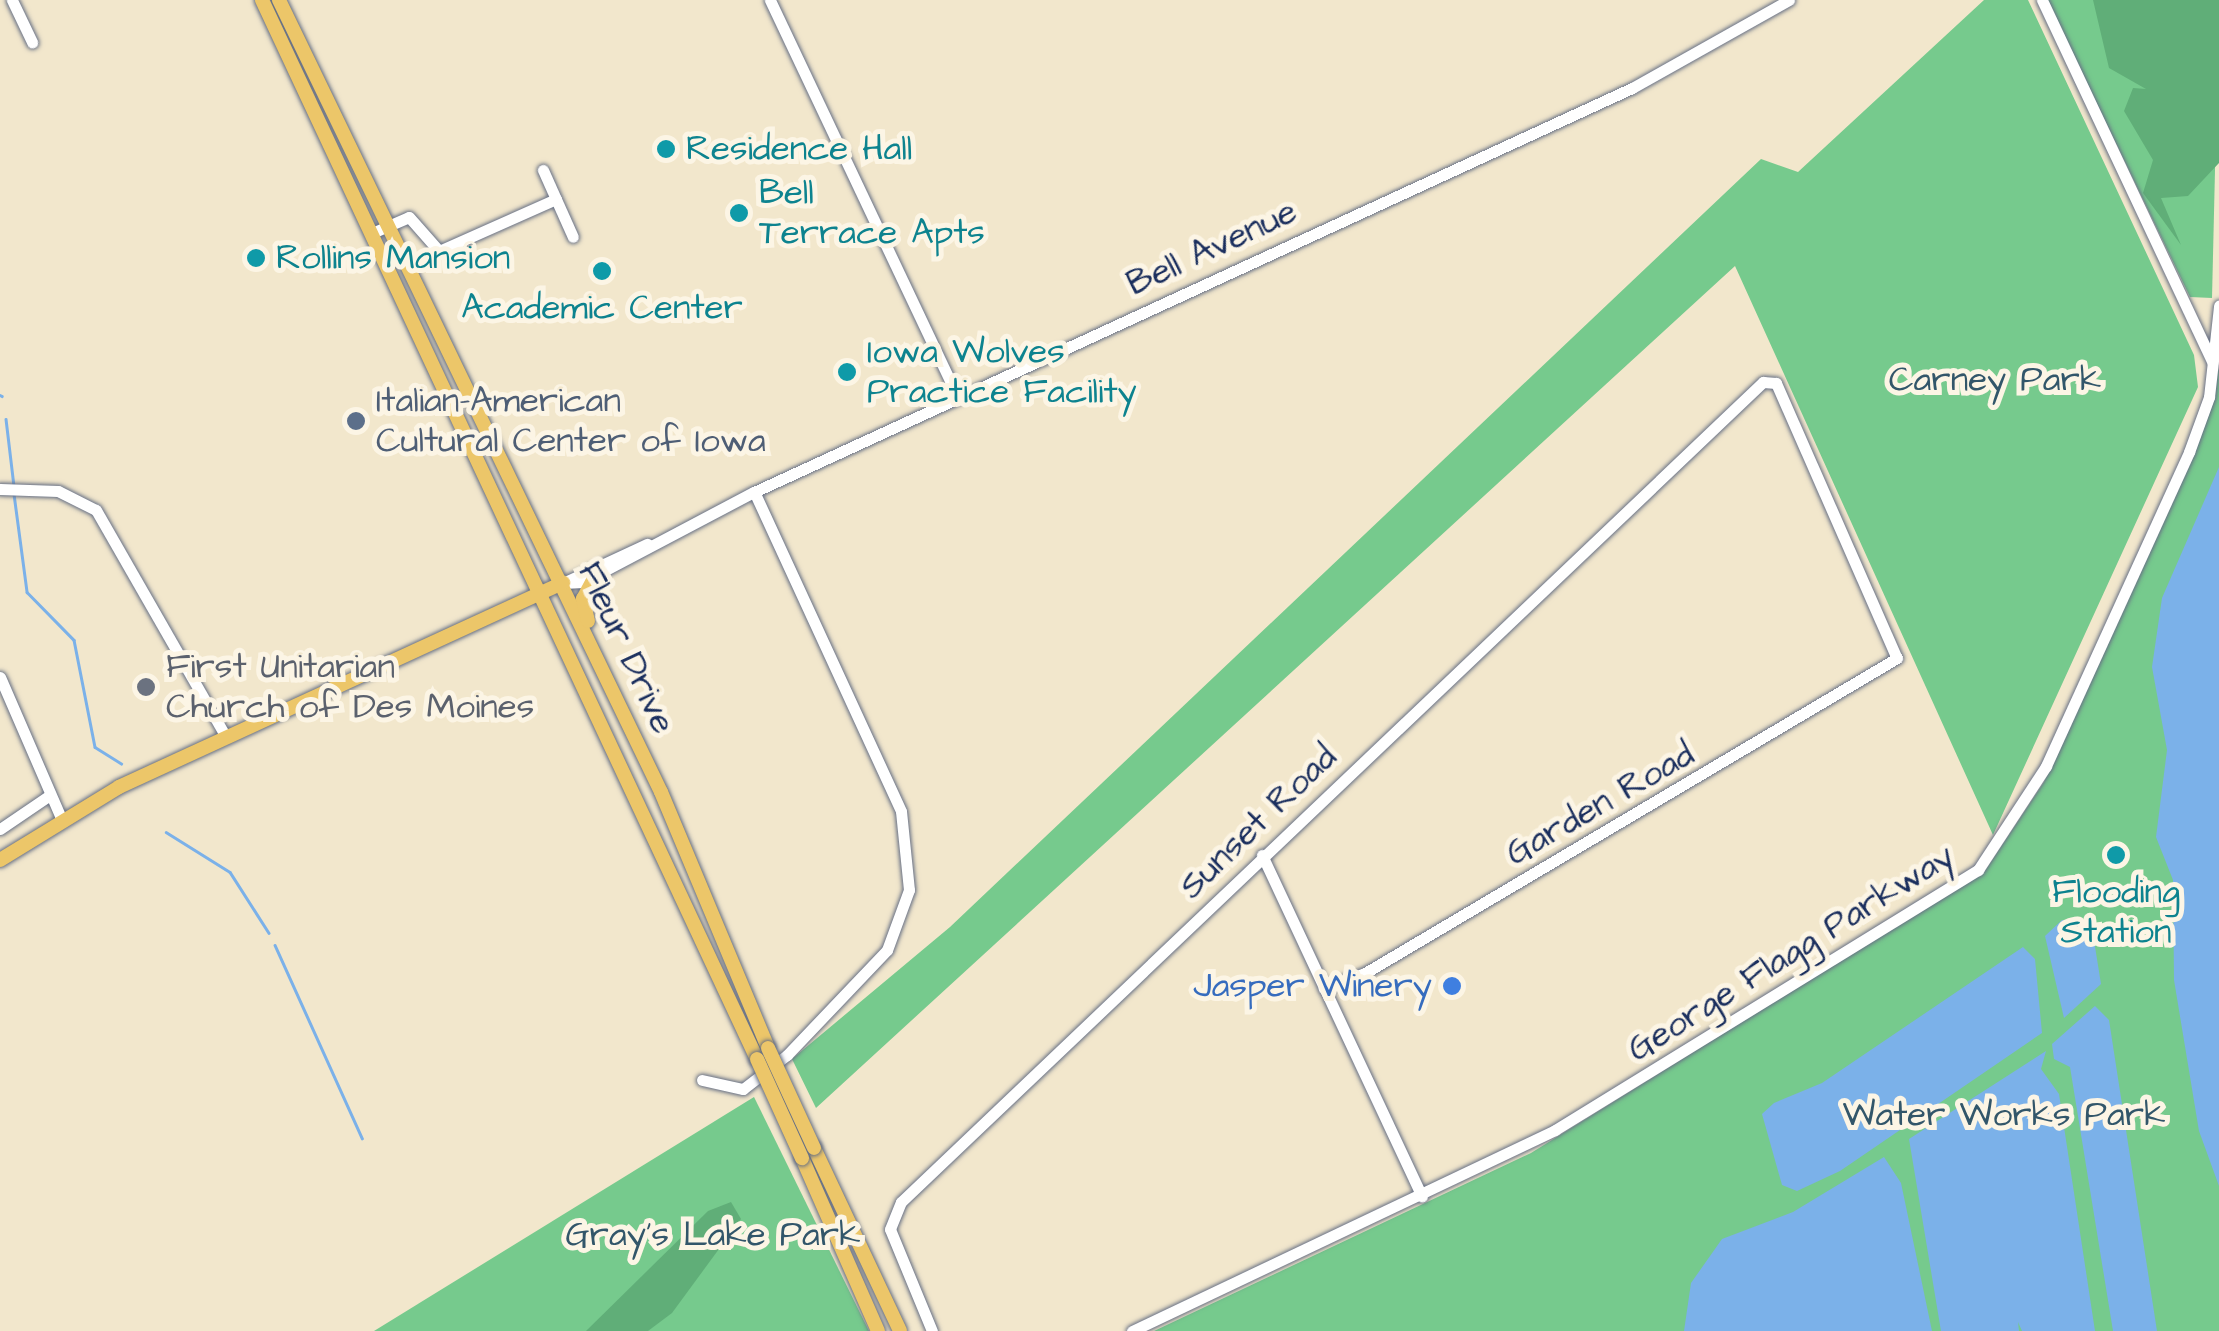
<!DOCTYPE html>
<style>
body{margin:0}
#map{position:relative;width:2219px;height:1331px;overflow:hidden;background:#f2e7cc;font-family:"Architects Daughter",sans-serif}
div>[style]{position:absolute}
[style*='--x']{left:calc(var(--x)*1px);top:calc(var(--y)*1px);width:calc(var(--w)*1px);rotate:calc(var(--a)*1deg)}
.green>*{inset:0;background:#76ca8d}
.forest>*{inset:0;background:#60ae78}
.water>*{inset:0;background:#7bb1e9}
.stream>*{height:2.5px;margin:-1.25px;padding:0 1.25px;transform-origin:1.25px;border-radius:1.25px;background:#7bb1e9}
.roads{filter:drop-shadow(0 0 2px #666f84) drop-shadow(0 0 2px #666f84)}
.minor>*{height:11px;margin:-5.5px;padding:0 5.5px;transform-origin:5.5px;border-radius:5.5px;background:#fff}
.major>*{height:14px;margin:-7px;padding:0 7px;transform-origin:7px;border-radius:7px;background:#ecc669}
.bridges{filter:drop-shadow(0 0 2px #666f84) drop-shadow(0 0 2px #666f84)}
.major-bridge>*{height:14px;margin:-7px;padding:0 7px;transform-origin:7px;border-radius:7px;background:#ecc669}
.dots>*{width:28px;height:28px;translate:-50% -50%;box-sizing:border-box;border:5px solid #fcf5e5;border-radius:50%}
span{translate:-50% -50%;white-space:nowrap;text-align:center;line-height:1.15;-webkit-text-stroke:10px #fcf5e5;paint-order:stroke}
.culture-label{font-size:35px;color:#0d838f}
.left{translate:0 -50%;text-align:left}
.street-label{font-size:35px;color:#1b2f5e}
.park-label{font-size:35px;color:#32566a}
.service-label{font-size:35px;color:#4e5e75}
.worship-label{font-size:35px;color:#5b616d}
.shop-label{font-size:35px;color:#366cbe}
.right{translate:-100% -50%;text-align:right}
</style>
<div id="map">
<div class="green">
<div style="clip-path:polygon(1984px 0,2028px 0,2194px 355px,2198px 387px,1993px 835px,1735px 266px,816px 1108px,792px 1059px,950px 927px,1761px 159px,1798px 172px)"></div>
<div style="clip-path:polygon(2047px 0,2219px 0,2212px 298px,2190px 297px)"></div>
<div style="clip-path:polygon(2219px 368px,2219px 1331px,1154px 1331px,1531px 1153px,1985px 871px,2044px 782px,2194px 455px)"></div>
<div style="clip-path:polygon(754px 1097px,869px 1331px,374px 1331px)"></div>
</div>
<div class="forest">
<div style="clip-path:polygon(2093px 0,2219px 0,2219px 163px,2188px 196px,2161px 198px,2181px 245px,2143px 193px,2153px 160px,2124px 111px,2133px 88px,2146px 89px,2109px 68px)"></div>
<div style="clip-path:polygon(731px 1202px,741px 1219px,672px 1313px,648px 1331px,586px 1331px,708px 1211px)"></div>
</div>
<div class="water">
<div style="clip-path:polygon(2219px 467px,2219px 1186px,2199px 1131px,2174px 980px,2173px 880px,2156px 837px,2167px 750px,2152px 667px,2162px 598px)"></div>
<div style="clip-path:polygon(2062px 920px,2092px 928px,2101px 984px,2064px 1018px,2045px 936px)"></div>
<div style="clip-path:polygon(2023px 947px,2035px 959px,2042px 1033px,1840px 1171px,1797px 1191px,1782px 1185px,1762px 1114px,1774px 1103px,1822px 1083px)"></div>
<div style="clip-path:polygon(2095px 1006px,2109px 1020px,2157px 1331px,2113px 1331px,2070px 1067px,2054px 1059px,2052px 1044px)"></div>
<div style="clip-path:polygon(2046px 1051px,2041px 1069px,2059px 1094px,2095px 1331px,2022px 1331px,2018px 1322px,2019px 1331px,1941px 1331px,1909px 1139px)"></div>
<div style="clip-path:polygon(1884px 1157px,1901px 1183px,1932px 1331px,1684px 1331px,1691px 1283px,1722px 1239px,1793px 1212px)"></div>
</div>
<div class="stream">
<div style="--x:0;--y:395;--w:2;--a:27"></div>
<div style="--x:6;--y:419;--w:67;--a:83.2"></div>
<div style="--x:14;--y:494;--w:99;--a:82.4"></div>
<div style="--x:27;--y:592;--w:67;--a:45.6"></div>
<div style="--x:74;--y:640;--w:109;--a:78.9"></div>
<div style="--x:95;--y:747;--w:31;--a:32"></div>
<div style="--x:166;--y:832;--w:75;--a:32"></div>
<div style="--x:230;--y:872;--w:72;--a:57.4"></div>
<div style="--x:275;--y:945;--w:212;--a:65.7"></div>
</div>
<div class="roads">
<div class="minor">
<div style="--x:12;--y:0;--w:47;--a:64.5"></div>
<div style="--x:770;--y:0;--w:440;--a:64.7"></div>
<div style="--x:2042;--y:0;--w:400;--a:64.8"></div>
<div style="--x:543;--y:170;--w:73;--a:65.9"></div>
<div style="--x:372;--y:233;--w:40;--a:-23.4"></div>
<div style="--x:409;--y:217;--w:45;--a:48.6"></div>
<div style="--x:439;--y:251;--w:128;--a:-24"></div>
<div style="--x:0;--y:489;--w:58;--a:2"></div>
<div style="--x:58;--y:491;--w:42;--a:26.6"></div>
<div style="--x:96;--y:510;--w:262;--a:60.2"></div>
<div style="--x:563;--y:583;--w:20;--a:-3"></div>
<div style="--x:583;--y:582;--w:193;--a:-27.8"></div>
<div style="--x:754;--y:492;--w:966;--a:-24.71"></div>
<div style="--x:1632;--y:88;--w:180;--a:-29.3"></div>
<div style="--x:563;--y:583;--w:93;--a:-24.9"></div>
<div style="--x:0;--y:677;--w:156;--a:66.6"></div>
<div style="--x:0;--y:829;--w:60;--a:-34.2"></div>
<div style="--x:1262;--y:855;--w:377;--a:64.9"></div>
<div style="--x:702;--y:1080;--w:42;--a:12.4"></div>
<div style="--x:743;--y:1089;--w:56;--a:-37.7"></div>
<div style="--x:787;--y:1055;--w:145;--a:-46.4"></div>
<div style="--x:887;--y:950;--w:64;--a:-69.9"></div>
<div style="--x:909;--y:890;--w:79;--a:-95.8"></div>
<div style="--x:901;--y:811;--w:351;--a:-114.7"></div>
<div style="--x:932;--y:1331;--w:110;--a:-112.4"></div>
<div style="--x:890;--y:1229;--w:29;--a:-68"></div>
<div style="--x:901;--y:1202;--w:1190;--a:-43.57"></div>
<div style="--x:1763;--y:382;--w:13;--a:4"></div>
<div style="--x:1776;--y:383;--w:300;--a:66.3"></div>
<div style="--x:1897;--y:658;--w:618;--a:149.37"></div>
<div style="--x:1365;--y:973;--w:44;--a:159.9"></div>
<div style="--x:1132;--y:1331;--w:468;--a:-25.4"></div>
<div style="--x:1555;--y:1130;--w:497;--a:-31.6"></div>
<div style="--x:1978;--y:870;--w:124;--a:-56.8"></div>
<div style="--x:2046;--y:766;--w:345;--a:-65.5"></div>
<div style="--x:2189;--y:452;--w:59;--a:-70"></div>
<div style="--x:2209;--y:397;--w:92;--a:-83.7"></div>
</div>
<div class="major">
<div style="--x:262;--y:0;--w:1169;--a:64.95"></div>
<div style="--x:279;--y:0;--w:879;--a:64.25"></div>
<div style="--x:661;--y:792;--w:277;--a:67.3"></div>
<div style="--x:588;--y:621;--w:23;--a:-103"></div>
<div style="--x:583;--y:599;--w:26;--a:-62"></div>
<div style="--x:0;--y:860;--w:140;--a:-31.5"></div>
<div style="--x:119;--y:787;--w:489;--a:-24.7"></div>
<div style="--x:814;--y:1148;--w:202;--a:64.8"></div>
<div style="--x:802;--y:1158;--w:189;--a:66.3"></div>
</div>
</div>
<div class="bridges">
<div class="major-bridge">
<div style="--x:768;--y:1048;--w:110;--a:65.3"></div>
<div style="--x:757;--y:1059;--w:109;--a:65.6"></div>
</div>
</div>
<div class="dots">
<div style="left:666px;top:149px;background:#0f9aa8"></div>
<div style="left:739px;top:213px;background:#0f9aa8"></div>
<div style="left:256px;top:258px;background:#0f9aa8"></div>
<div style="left:602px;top:271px;background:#0f9aa8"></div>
<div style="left:847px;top:372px;background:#0f9aa8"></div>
<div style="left:356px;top:421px;background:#5c6f8a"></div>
<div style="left:146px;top:687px;background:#6b7280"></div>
<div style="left:2116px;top:855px;background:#0f9aa8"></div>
<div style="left:1452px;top:986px;background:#3f7fe0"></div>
</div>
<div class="culture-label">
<span class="left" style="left:686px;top:149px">Residence Hall</span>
<span class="left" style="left:759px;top:213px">Bell<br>Terrace Apts</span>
<span class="left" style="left:276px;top:258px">Rollins Mansion</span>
<span style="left:602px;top:308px">Academic Center</span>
<span class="left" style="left:867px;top:372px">Iowa Wolves<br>Practice Facility</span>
<span style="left:2116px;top:912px">Flooding<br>Station</span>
</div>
<div class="street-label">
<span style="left:1212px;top:248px;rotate:-25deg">Bell Avenue</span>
<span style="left:626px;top:648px;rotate:65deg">Fleur Drive</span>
<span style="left:1600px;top:804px;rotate:-30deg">Garden Road</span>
<span style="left:1258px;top:822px;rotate:-44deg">Sunset Road</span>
<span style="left:1791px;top:953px;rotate:-32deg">George Flagg Parkway</span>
</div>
<div class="park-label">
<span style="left:1995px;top:380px">Carney Park</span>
<span style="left:2004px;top:1115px">Water Works Park</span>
<span style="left:713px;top:1235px">Gray's Lake Park</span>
</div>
<div class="service-label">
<span class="left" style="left:376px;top:421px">Italian-American<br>Cultural Center of Iowa</span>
</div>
<div class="worship-label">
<span class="left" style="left:166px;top:687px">First Unitarian<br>Church of Des Moines</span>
</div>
<div class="shop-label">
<span class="right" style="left:1432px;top:986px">Jasper Winery</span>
</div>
</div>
